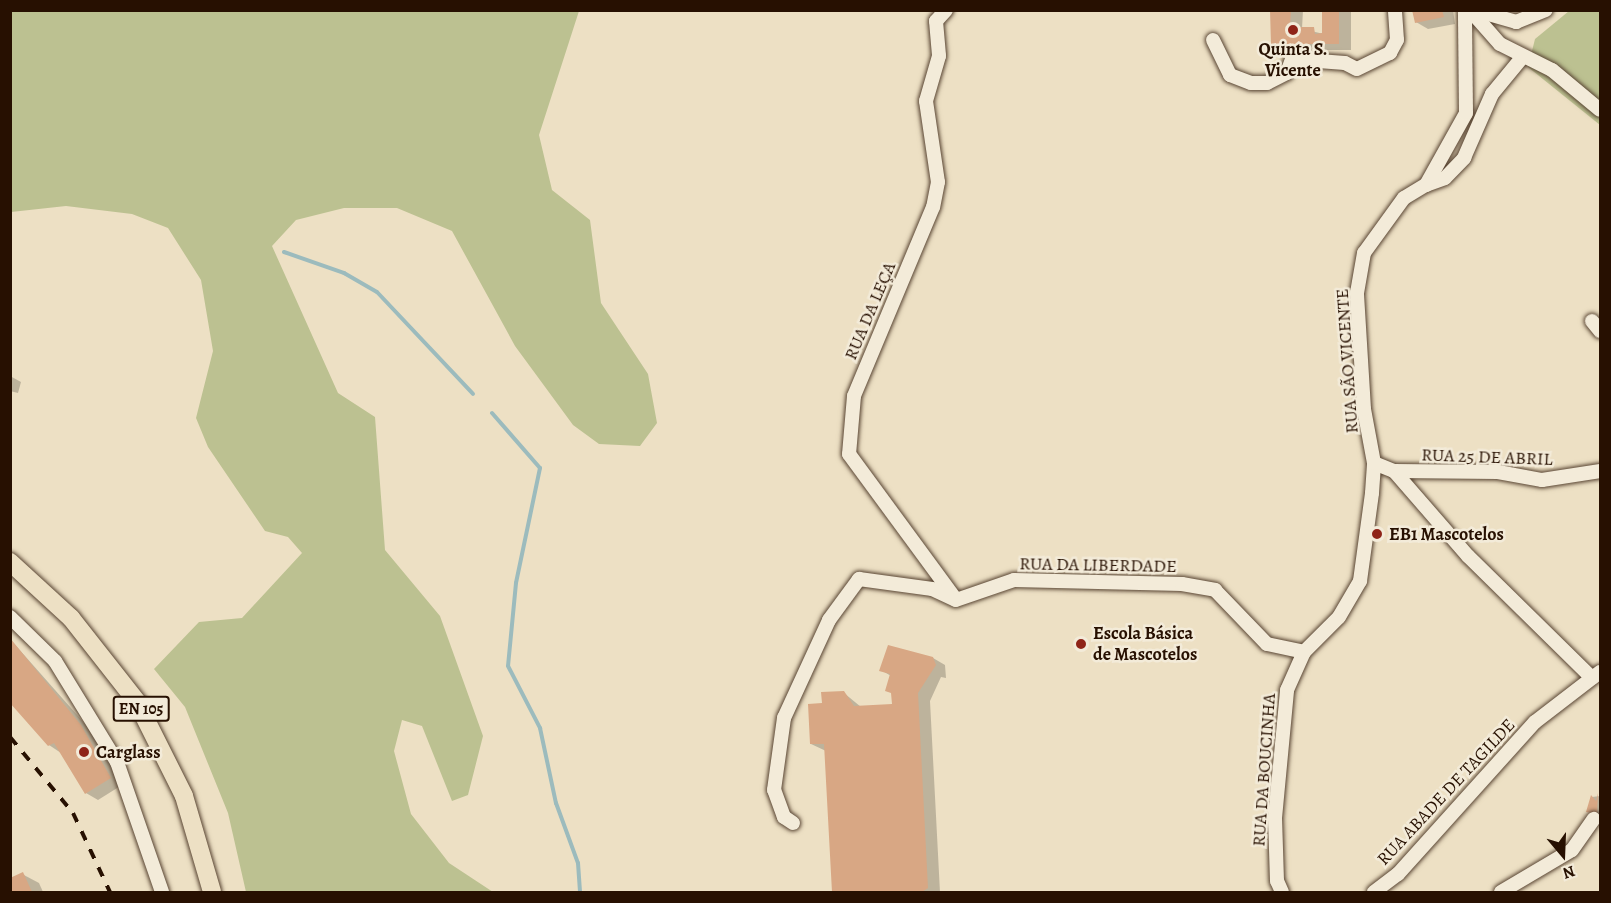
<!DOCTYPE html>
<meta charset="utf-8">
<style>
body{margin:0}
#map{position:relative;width:1611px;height:903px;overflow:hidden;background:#ede0c4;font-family:Alegreya,serif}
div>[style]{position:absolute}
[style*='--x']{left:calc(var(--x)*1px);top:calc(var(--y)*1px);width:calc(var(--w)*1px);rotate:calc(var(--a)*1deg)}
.green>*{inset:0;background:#bcc191}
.shadow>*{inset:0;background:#0003}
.stream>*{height:4px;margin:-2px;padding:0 2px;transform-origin:2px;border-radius:2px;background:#9cbbbd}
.building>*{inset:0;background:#d8a784}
.roads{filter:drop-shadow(0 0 2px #584432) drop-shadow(0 0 2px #584432)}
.minor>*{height:14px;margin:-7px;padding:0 7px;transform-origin:7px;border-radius:7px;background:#f3ebd9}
.major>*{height:18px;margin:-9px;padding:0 9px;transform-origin:9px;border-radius:9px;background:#ede0c4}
.rail>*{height:4px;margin-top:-2px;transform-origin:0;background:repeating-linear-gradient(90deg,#271001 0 10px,transparent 0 20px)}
.dots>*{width:16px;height:16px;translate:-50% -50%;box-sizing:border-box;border:3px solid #f3ebd9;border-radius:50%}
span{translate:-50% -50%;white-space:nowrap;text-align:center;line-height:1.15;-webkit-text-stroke:5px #f3ebd9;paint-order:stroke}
.shield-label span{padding:2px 4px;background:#f3ebd9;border:2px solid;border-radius:4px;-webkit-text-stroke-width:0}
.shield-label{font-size:16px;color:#271001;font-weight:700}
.poi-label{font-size:18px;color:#271001;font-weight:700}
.left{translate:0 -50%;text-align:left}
.street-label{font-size:18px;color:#271001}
.frame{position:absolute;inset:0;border:12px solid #271001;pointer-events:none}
.north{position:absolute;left:1533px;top:825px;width:60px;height:60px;-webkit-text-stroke:4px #f3ebd9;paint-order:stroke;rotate:161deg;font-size:16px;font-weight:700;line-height:24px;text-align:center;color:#271001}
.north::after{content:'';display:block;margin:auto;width:21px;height:27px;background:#271001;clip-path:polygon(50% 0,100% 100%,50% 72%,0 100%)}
</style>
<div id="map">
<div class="green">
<div style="clip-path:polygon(10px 11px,579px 11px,539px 135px,552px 190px,590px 220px,601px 303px,648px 374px,657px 423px,640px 446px,599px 444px,573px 425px,515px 346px,452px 231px,397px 208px,344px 208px,296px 220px,272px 246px,338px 393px,375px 417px,385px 550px,440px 616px,483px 736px,468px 795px,452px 801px,422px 726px,402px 720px,394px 751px,411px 814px,449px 863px,493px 892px,246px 892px,228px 813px,185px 707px,154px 669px,199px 622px,242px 618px,302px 553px,288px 537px,265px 531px,208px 447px,196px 418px,213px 351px,201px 280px,168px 228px,132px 214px,66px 206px,11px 212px)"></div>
<div style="clip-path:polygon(1569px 11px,1600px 11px,1600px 125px,1528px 67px,1535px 39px)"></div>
</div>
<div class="shadow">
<div style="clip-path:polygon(1272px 10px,1303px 10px,1302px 29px,1324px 34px,1323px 10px,1351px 10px,1351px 50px,1285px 50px,1272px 43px)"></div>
<div style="clip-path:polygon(1414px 10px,1453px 10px,1455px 24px,1428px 29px,1416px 22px)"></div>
<div style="clip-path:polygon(10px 376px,21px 382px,18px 393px,10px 391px)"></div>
<div style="clip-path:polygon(10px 639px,93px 733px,122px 785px,98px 800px,86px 793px,61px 753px,49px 745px)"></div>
<div style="clip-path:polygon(933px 658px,945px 665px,946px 678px,941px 677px,930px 701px,940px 892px,833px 892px,826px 751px,811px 744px,823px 704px,844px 693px,861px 707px,893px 705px,891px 676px,881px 670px)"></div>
<div style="clip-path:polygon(1600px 796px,1600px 818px,1588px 811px,1592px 797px)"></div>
<div style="clip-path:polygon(22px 874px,39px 883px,43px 892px,10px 892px,10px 880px)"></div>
</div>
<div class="stream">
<div style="--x:284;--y:252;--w:64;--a:19.3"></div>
<div style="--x:344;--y:273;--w:38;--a:30"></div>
<div style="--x:377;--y:292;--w:140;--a:46.7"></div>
<div style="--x:492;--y:413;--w:73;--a:48.9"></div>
<div style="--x:540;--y:468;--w:117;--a:101.8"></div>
<div style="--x:516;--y:583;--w:83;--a:95.5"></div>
<div style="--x:508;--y:666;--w:70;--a:62.7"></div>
<div style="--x:540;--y:728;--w:77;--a:78"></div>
<div style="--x:556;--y:803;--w:64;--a:69.9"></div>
<div style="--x:578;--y:863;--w:29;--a:86"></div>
</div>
<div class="building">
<div style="clip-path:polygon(1270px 10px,1291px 10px,1290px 27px,1314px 27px,1315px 34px,1322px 33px,1322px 10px,1339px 10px,1339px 44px,1271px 44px)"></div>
<div style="clip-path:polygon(1412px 10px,1442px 10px,1444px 17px,1415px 23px)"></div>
<div style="clip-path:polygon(10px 638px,81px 725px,111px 778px,85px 794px,54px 743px,48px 746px,10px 703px)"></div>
<div style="clip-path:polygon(888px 645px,933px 657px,936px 665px,918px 693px,928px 888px,922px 892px,832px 892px,824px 744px,810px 744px,808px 704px,822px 703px,821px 692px,844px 691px,854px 706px,892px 704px,891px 693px,885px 691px,890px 674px,879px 671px)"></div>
<div style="clip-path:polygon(1598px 793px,1597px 814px,1586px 812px,1591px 795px,1596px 801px)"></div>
<div style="clip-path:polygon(23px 872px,32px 892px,10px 892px,10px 878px)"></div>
</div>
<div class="roads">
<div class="minor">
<div style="--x:946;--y:10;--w:15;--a:132"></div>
<div style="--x:936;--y:21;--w:35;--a:85"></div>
<div style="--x:939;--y:56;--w:47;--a:106.1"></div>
<div style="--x:926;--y:101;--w:82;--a:81.6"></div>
<div style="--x:938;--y:182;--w:25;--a:101"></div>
<div style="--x:933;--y:207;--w:205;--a:112.7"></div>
<div style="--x:854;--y:396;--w:58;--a:94.9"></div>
<div style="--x:849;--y:454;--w:177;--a:53.7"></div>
<div style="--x:1470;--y:10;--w:45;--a:48.6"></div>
<div style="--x:1500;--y:44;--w:58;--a:26.6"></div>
<div style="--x:1552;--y:70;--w:62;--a:39.8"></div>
<div style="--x:1478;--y:11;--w:40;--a:16"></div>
<div style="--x:1516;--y:22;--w:32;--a:-22"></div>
<div style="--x:1213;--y:40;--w:39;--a:64"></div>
<div style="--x:1230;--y:75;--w:22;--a:21"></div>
<div style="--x:1251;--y:83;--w:16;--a:0"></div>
<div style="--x:1267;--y:83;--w:22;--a:-27"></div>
<div style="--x:1287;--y:73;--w:15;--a:-70"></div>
<div style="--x:1292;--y:59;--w:53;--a:4.3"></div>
<div style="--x:1345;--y:63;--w:13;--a:27"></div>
<div style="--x:1357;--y:69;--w:37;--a:-26"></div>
<div style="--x:1390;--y:53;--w:15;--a:-62"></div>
<div style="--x:1397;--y:40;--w:30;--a:-94"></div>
<div style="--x:1426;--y:185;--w:20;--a:-20"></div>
<div style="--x:1445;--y:178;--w:28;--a:-46"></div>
<div style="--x:1464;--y:158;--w:70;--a:-66.4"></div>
<div style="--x:1492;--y:94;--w:45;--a:-50.4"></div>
<div style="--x:1592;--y:321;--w:13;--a:51"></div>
<div style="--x:1374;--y:463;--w:22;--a:22"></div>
<div style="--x:1394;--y:471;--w:104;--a:0.6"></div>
<div style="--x:1498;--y:472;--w:45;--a:10.3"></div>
<div style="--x:1542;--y:480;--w:59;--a:-8.8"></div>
<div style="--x:1394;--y:471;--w:113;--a:49"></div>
<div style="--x:1468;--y:556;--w:174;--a:44.5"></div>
<div style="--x:10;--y:617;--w:63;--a:44.4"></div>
<div style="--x:55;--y:661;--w:119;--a:58.5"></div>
<div style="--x:117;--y:762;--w:138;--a:70.9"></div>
<div style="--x:793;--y:823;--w:11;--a:-146"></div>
<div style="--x:784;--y:817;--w:29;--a:-110"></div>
<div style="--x:774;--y:790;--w:73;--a:-82.1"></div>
<div style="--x:784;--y:718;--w:108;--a:-65.3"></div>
<div style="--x:829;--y:620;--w:51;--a:-53.8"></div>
<div style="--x:859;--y:579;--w:74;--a:7.8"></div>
<div style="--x:932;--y:589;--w:26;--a:25"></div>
<div style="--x:956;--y:600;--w:61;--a:-19"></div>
<div style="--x:1014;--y:580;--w:168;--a:1.4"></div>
<div style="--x:1182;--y:584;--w:34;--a:10"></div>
<div style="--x:1215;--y:590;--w:75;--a:46.1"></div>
<div style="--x:1267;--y:644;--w:38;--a:12"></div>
<div style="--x:1282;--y:892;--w:12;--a:-114"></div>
<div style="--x:1277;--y:881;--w:63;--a:-91.8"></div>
<div style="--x:1275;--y:818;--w:129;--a:-84.6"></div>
<div style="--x:1287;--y:690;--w:42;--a:-65.9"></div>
<div style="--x:1304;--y:652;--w:49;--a:-45"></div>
<div style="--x:1339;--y:617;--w:42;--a:-59.7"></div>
<div style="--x:1360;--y:581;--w:89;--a:-82.2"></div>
<div style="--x:1372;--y:493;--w:30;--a:-86"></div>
<div style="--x:1374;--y:463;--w:55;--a:-100.5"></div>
<div style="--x:1364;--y:409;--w:116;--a:-93.5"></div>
<div style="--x:1357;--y:293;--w:41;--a:-80.1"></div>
<div style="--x:1364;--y:253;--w:68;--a:-54"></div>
<div style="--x:1404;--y:198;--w:26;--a:-31"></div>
<div style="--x:1426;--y:185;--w:82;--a:-60.9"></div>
<div style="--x:1466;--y:113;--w:103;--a:-90.6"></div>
<div style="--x:1374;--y:892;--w:30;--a:-37"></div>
<div style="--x:1398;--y:874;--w:205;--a:-48"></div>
<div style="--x:1535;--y:722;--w:82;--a:-37.6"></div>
<div style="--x:1501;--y:892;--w:82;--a:-30.6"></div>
<div style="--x:1572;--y:850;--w:38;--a:-55"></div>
</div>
<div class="major">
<div style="--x:10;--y:562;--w:83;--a:42.6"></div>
<div style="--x:71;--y:618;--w:107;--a:51.8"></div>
<div style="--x:137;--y:702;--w:105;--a:63.4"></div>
<div style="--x:184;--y:796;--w:100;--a:73.7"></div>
</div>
</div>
<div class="rail">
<div style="--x:10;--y:737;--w:99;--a:50.3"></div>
<div style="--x:73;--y:813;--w:87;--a:64.9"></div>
</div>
<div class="dots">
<div style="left:1293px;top:30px;background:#8f2418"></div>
<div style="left:1377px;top:534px;background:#8f2418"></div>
<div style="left:1081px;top:644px;background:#8f2418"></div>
<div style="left:84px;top:752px;background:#8f2418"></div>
</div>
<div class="shield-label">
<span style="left:141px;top:709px">EN 105</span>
</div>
<div class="poi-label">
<span style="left:1293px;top:60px">Quinta S.<br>Vicente</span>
<span class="left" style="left:1389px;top:534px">EB1 Mascotelos</span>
<span class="left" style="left:1093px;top:644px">Escola Básica<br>de Mascotelos</span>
<span class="left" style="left:96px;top:752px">Carglass</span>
</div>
<div class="street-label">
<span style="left:870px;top:311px;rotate:-67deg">RUA DA LEÇA</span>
<span style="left:1347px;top:361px;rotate:-94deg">RUA SÃO VICENTE</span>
<span style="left:1487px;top:457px;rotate:2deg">RUA 25 DE ABRIL</span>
<span style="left:1098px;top:565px;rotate:1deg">RUA DA LIBERDADE</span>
<span style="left:1264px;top:770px;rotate:-86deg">RUA DA BOUCINHA</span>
<span style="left:1446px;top:792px;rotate:-47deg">RUA ABADE DE TAGILDE</span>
</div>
<div class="frame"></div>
<div class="north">N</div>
</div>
